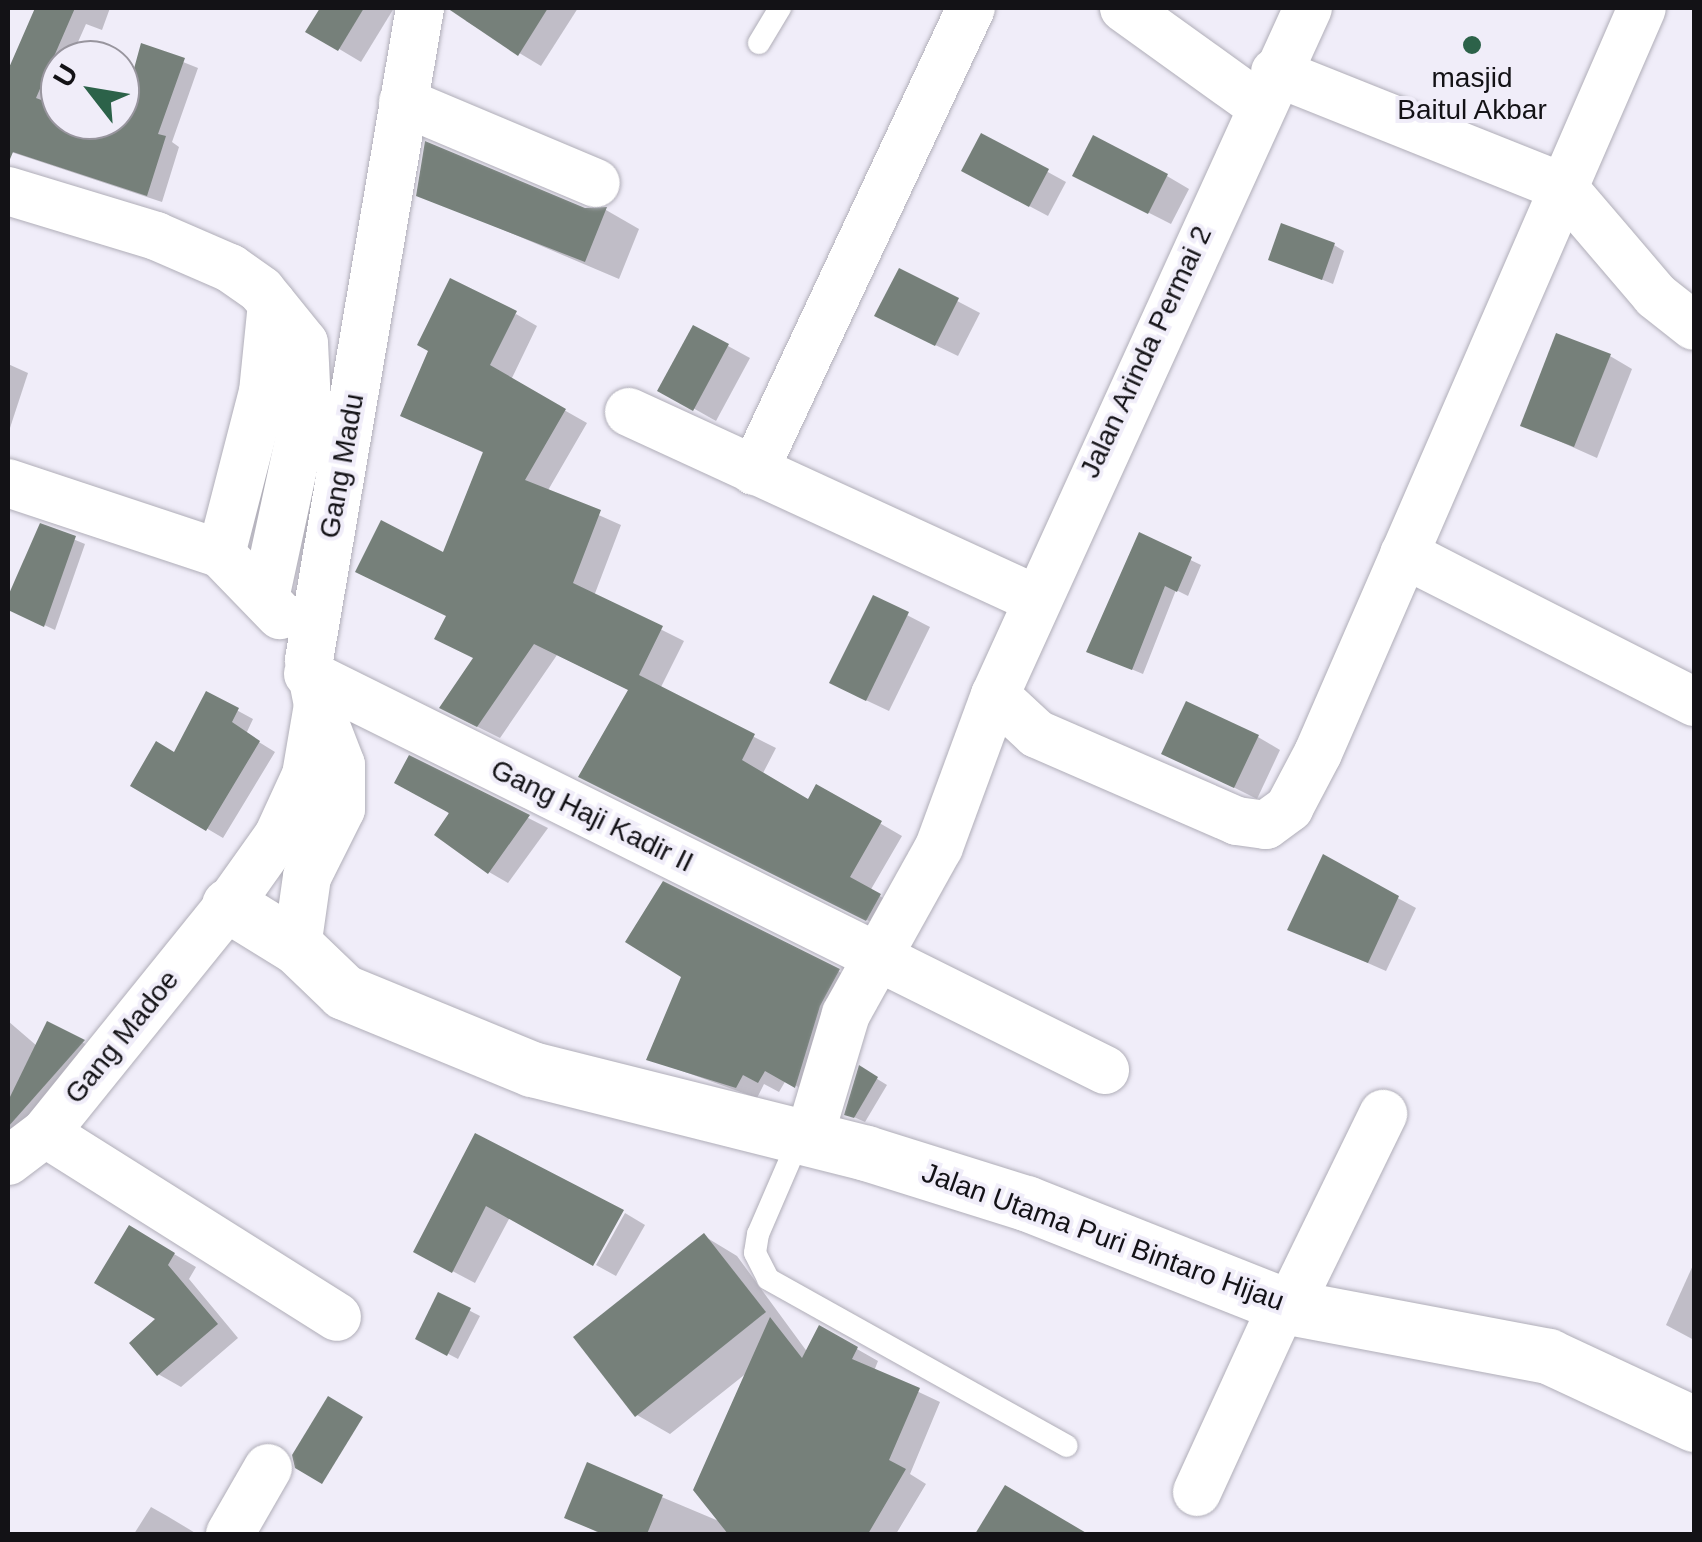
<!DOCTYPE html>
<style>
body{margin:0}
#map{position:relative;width:1702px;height:1542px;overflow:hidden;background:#f0edf9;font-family:Arial,sans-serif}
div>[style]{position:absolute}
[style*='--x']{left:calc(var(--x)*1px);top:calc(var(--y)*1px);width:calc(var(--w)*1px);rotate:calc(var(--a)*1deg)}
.shadow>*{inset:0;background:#0003}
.building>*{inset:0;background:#76807a}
.roads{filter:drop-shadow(0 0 2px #b0aeb8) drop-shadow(0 0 2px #b0aeb8)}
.service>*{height:22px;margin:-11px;padding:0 11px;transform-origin:11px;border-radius:11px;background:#fff}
.minor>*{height:48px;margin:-24px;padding:0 24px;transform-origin:24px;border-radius:24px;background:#fff}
.tertiary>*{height:55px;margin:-27.5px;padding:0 27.5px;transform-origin:27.5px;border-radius:27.5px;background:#fff}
.dots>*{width:28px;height:28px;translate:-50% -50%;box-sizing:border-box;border:5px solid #f0edf9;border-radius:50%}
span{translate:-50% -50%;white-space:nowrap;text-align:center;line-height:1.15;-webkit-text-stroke:8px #f0edf9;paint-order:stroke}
.poi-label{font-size:28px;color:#131216}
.street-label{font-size:28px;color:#131216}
.frame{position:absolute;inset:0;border:10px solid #131216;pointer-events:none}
.north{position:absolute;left:40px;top:40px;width:100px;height:100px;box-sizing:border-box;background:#f0edf9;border:2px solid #98959e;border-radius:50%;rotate:301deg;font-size:28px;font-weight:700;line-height:40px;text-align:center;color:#131216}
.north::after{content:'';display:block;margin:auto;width:35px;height:45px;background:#2c6249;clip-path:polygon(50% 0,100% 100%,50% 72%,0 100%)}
</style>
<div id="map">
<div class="shadow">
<div style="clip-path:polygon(36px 8px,110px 8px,102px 30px,86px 24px,70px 60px,60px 60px,50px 106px,60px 109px,60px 120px,113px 129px,143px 46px,198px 68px,172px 142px,179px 147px,162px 202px,8px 151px,8px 76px)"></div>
<div style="clip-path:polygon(323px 8px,394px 8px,361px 62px,309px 31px)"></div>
<div style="clip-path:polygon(475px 8px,578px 8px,541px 66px,466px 21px)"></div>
<div style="clip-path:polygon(982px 136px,1066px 182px,1048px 216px,982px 181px)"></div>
<div style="clip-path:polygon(1167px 176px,1189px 189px,1171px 224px,1098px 187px)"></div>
<div style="clip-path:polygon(419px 194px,606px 210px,639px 229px,619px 279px)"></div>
<div style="clip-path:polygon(1334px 245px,1344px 251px,1333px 284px,1271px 259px)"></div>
<div style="clip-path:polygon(900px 271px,980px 313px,958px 356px,900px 328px)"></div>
<div style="clip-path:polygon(516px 314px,537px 326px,511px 380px,587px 423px,547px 492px,621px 525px,594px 596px,684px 641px,660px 689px,776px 748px,762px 775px,809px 802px,817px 787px,902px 836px,870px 891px,902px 908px,889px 931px,603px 789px,631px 691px,557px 655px,500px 738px,464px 720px,476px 659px,448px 617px,445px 555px,486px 454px,403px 415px)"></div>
<div style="clip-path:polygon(728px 346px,750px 358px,716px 421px,661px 390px)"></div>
<div style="clip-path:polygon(1610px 356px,1632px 369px,1597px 458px,1523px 425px)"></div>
<div style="clip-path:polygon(8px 364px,28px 373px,8px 434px)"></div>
<div style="clip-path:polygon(41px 526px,85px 544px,55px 630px,8px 608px)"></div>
<div style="clip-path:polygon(1140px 536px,1201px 565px,1188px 596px,1176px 590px,1143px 674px,1100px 656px)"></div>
<div style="clip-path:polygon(874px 598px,930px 627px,889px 711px,855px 695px)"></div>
<div style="clip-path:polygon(207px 694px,253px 719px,246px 734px,275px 752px,223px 838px,133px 785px,175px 755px)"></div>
<div style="clip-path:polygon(1258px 737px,1280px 750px,1257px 799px,1165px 753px)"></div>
<div style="clip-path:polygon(410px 758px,548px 828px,508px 883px,489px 872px)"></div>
<div style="clip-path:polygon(1324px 858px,1416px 908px,1386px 971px,1290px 929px)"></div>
<div style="clip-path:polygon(838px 971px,858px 983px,816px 1097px,786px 1080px,779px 1092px,764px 1084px,757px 1098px,649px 1059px)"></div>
<div style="clip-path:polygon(8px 1021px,37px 1046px,48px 1024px,102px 1053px,8px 1149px)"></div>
<div style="clip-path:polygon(861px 1069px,887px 1085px,865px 1122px,847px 1114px)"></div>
<div style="clip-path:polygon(476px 1136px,510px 1217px,475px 1283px,439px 1264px)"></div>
<div style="clip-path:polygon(625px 1213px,645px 1225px,616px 1276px,596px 1265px)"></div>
<div style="clip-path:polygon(130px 1228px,196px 1267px,189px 1279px,238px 1338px,181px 1387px,158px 1374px,160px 1319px)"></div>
<div style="clip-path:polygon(704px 1236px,737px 1256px,808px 1353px,820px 1328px,878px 1361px,874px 1371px,940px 1402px,910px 1474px,926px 1484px,896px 1534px,601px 1534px,567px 1517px,588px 1466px,721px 1522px,748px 1372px,670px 1434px,637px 1415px)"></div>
<div style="clip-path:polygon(1694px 1263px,1694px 1340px,1666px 1325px)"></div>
<div style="clip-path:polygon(439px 1295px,480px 1316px,458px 1359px,418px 1338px)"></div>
<div style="clip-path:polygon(151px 1507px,167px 1516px,197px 1534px,134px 1534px)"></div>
</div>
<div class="building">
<div style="clip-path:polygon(35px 8px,75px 8px,36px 98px,60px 107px,60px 120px,112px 126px,120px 120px,141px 43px,185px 58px,158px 134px,166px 136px,147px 196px,13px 152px,8px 164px,8px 70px)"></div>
<div style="clip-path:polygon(320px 8px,364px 8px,338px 51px,305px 32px)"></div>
<div style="clip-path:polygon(447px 8px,548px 8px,518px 56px)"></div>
<div style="clip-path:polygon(981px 133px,1049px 169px,1029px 207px,961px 171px)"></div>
<div style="clip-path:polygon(1093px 135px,1168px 174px,1148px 214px,1072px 176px)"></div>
<div style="clip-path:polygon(425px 141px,585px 208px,607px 207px,585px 262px,416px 196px)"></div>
<div style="clip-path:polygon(1281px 223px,1335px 243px,1322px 280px,1268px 260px)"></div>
<div style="clip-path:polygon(899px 268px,959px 298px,935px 346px,874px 316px)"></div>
<div style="clip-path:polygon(450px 278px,517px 311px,490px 365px,566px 409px,525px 480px,601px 510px,573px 583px,663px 626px,639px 675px,755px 734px,742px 760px,808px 799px,816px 784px,882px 821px,850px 877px,881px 894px,866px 921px,578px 777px,628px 690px,534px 644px,477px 727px,439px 708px,473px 658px,434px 639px,446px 616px,355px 572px,381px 520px,443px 552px,483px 452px,400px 416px,428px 351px,417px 345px)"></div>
<div style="clip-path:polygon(693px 325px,729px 344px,693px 411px,657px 391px)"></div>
<div style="clip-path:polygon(1556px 333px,1611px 354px,1574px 447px,1520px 426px)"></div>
<div style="clip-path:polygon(40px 523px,76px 536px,44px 627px,8px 610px,8px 596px)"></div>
<div style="clip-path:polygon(1139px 532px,1192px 557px,1177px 592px,1165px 586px,1132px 670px,1086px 652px)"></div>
<div style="clip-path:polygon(873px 595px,909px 612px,866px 701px,829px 683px)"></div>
<div style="clip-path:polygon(206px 691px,239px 708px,232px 722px,260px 741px,206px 831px,130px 786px,156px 741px,174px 752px)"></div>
<div style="clip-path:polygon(1186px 701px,1259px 735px,1234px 788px,1161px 754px)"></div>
<div style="clip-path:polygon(409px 755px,530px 815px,488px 874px,434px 835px,449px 813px,394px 783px)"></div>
<div style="clip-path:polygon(1323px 854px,1399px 896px,1368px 963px,1287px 930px)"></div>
<div style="clip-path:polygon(663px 881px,840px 969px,820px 1006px,795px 1088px,765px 1071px,758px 1083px,743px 1075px,736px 1088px,646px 1060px,681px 977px,625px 942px)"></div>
<div style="clip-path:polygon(47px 1021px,85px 1040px,8px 1127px,8px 1101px)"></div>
<div style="clip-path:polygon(859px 1065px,878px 1077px,854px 1118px,844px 1115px)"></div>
<div style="clip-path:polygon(475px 1133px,624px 1210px,593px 1266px,486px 1206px,452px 1273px,413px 1252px)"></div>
<div style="clip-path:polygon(129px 1225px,175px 1253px,168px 1265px,218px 1324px,157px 1376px,129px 1343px,155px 1319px,94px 1283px)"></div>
<div style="clip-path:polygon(704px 1233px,766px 1312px,635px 1417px,573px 1337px)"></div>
<div style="clip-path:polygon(438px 1292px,471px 1308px,447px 1356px,415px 1339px)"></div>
<div style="clip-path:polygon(770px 1317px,802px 1358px,819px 1325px,858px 1347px,852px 1359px,920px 1388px,889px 1460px,906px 1469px,868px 1534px,728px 1534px,693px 1490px)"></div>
<div style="clip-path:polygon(328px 1396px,363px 1417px,322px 1484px,295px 1468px,292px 1455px)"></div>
<div style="clip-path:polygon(587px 1462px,663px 1495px,647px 1534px,603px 1534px,564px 1518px)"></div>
<div style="clip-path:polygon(1005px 1485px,1088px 1534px,975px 1534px)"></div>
</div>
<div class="roads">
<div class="service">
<div style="--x:759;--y:43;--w:41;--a:-59"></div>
<div style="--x:800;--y:1137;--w:106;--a:113.4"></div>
<div style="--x:758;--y:1234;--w:19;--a:99"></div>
<div style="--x:755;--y:1253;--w:29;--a:63"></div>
<div style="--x:768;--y:1279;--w:342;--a:29.2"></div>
</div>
<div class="minor">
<div style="--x:1124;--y:8;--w:166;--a:35.7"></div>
<div style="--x:1308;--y:8;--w:755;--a:114.49"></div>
<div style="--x:995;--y:695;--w:57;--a:42.9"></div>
<div style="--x:1037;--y:734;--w:218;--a:23.5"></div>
<div style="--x:1237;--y:821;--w:29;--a:8"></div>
<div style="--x:1266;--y:825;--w:29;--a:-36"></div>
<div style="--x:1289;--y:808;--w:62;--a:-62.2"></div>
<div style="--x:1318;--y:753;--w:812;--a:-66.5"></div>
<div style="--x:1275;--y:72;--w:310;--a:21.8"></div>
<div style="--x:1563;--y:187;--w:143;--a:49.5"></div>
<div style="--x:1656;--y:296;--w:48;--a:38.3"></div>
<div style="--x:403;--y:102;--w:209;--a:22.8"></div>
<div style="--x:8;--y:191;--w:155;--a:16.9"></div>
<div style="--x:156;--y:236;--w:81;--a:23.4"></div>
<div style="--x:230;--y:268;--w:38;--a:35"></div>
<div style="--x:261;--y:290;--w:68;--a:50.9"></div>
<div style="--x:304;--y:343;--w:61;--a:87.2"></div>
<div style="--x:307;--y:404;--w:194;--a:102.2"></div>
<div style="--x:629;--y:412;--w:446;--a:24.7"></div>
<div style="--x:754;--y:471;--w:511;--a:-64.89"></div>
<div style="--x:8;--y:483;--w:225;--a:18.4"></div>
<div style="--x:221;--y:554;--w:85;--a:46"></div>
<div style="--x:221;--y:554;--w:167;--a:-75.5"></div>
<div style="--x:263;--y:392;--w:89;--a:-84.2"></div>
<div style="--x:1404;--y:554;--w:326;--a:27"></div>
<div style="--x:308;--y:674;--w:890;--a:26.42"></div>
<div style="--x:297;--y:947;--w:71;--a:-81.9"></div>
<div style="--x:307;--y:877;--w:76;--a:-63.4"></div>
<div style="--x:341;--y:809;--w:44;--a:-90"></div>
<div style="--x:341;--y:765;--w:61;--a:-111.1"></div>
<div style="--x:45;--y:1133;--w:345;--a:32.2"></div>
<div style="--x:809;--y:1138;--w:129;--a:-73.4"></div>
<div style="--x:846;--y:1014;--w:191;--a:-60.9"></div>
<div style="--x:939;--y:847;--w:162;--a:-69.8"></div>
<div style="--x:8;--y:1161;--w:46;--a:-37.1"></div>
<div style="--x:45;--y:1133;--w:293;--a:-51.1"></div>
<div style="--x:229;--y:905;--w:85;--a:-54.6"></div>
<div style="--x:278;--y:836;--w:67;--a:-65.3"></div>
<div style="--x:306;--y:775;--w:71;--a:-80.3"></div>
<div style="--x:318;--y:705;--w:46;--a:-101.3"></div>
<div style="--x:309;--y:660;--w:661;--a:-80.34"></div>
<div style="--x:1289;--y:1307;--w:215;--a:-64"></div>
<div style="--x:1197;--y:1492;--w:207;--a:-65.4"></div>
<div style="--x:230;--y:1534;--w:76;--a:-60.1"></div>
</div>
<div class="tertiary">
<div style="--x:229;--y:905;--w:80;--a:31.7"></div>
<div style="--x:297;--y:947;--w:65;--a:43.8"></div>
<div style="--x:344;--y:992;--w:203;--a:22.3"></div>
<div style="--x:532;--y:1069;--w:344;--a:14.1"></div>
<div style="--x:866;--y:1153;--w:168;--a:17.4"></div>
<div style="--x:1026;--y:1203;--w:283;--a:21.6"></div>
<div style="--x:1289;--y:1307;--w:264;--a:10.7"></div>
<div style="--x:1548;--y:1356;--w:161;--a:25"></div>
</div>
</div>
<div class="dots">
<div style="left:1472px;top:45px;background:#2c6249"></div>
</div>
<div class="poi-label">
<span style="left:1472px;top:94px">masjid<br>Baitul Akbar</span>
</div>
<div class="street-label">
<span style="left:1146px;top:352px;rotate:-65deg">Jalan Arinda Permai 2</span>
<span style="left:342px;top:466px;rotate:-80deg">Gang Madu</span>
<span style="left:592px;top:816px;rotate:26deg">Gang Haji Kadir II</span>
<span style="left:122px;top:1037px;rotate:-51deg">Gang Madoe</span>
<span style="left:1103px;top:1237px;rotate:20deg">Jalan Utama Puri Bintaro Hijau</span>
</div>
<div class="frame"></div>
<div class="north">U</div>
</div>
